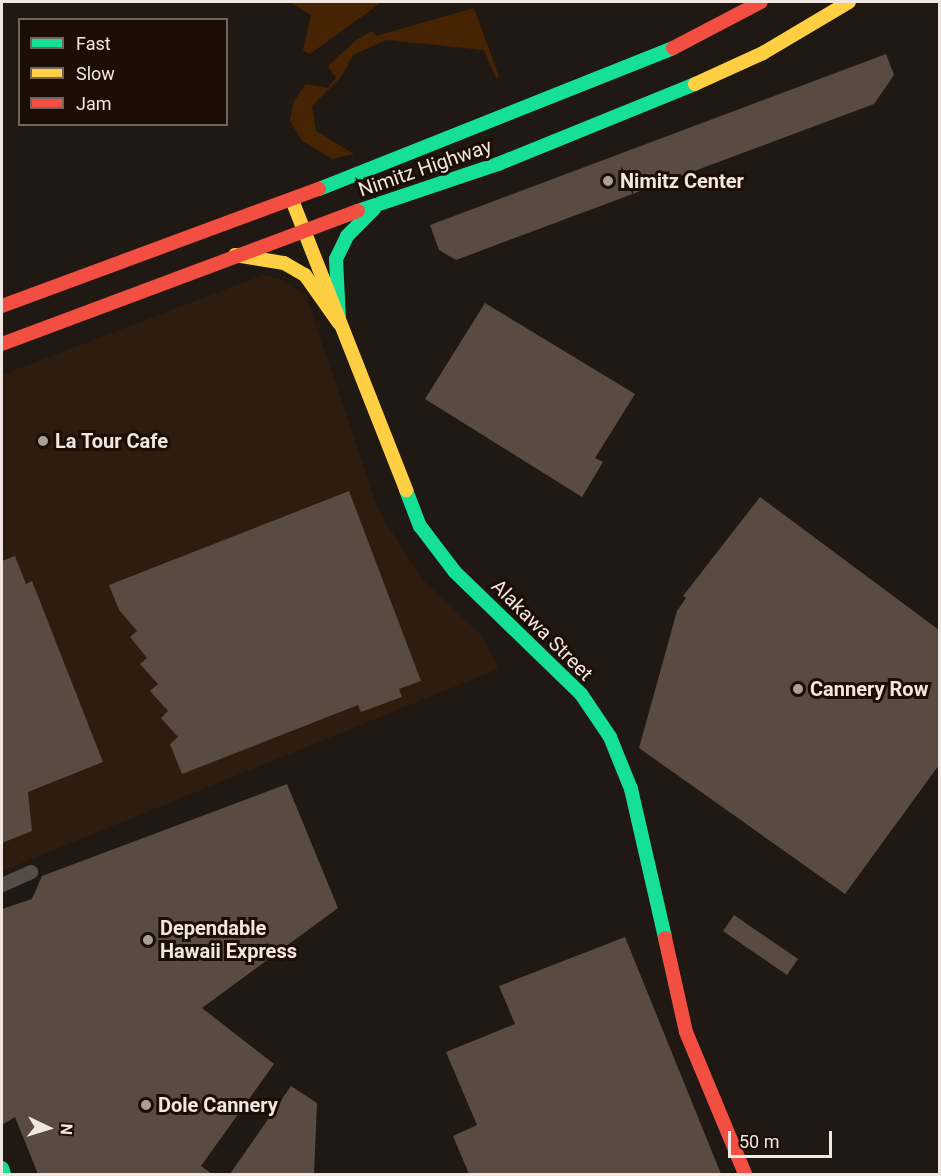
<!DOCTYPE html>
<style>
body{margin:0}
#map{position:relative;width:941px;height:1176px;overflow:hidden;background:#201913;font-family:Roboto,sans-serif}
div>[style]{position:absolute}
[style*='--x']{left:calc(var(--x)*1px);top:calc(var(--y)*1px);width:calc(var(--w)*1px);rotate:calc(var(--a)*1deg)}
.built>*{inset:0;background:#2e1c0f}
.green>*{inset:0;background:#452303}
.building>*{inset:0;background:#594b41}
.street>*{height:14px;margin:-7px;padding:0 7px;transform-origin:7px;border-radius:7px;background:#544c47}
.fast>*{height:14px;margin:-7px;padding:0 7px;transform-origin:7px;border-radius:7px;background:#16e098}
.slow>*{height:14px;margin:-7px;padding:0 7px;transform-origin:7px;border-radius:7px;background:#ffcf43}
.jam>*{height:14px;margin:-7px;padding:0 7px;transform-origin:7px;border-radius:7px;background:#f24e42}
.dots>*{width:16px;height:16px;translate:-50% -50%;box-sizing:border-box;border:3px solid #1c0e05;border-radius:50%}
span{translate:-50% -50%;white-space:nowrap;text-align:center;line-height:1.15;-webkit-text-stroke:6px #1c0e05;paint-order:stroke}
.street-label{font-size:20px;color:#f1e7e0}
.poi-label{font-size:20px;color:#f1e7e0;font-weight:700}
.left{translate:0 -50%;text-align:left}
.frame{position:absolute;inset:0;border:3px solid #f1e7e0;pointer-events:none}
.legend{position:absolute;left:18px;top:18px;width:210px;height:108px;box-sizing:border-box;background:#1c0e05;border:2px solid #71655d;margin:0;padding:8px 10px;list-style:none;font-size:18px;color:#f1e7e0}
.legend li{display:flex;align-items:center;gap:12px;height:30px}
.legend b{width:30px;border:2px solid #71655d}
.north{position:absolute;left:18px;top:1098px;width:60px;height:60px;-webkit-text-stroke:4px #1c0e05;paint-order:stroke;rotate:94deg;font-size:16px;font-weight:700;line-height:24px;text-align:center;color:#f1e7e0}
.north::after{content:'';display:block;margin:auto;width:21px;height:27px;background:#f1e7e0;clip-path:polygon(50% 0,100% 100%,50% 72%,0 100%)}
.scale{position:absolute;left:728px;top:1131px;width:104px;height:27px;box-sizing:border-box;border:3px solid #f1e7e0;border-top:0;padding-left:8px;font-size:18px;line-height:21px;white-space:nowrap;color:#f1e7e0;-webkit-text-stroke:4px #1c0e05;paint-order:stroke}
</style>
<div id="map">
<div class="built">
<div style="clip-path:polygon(263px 275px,283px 280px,306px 296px,379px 512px,424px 581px,483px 637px,498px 669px,2px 871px,2px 375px)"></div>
</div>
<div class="green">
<div style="clip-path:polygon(289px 2px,382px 2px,310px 54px,303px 51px,311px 15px)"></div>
<div style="clip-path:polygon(474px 8px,499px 77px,496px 78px,484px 50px,386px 40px,353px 55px,342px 76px,312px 106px,316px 131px,354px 154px,332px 159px,301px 140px,290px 120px,294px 101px,306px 84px,327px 88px,336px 78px,328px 66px,356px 40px,372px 31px,376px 36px)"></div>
</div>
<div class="building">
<div style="clip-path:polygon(886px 54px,894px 75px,874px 104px,456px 260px,439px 250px,430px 225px)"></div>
<div style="clip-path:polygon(485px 303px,635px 394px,595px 458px,603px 462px,582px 497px,425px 399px)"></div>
<div style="clip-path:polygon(349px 491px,421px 681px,399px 689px,402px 697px,361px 712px,358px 705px,182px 774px,170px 744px,178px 737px,161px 718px,168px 711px,150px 691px,158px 684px,140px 664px,147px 658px,130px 637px,137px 631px,119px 610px,109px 585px)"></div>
<div style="clip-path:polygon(760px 497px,939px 630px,939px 765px,845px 894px,639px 748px,677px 611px,686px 598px,683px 596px)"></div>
<div style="clip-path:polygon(15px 556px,26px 584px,32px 581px,103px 762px,28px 792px,32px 831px,2px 843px,2px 561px)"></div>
<div style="clip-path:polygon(287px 784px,338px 908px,202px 1008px,274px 1064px,201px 1166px,212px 1174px,38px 1174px,15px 1117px,2px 1125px,2px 909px,32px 899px,42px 876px)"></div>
<div style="clip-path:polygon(734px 915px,798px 959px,787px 975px,723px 931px)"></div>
<div style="clip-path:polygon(625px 937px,721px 1174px,469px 1174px,453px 1136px,477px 1125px,446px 1052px,515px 1024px,499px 986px)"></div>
<div style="clip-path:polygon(291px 1086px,317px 1103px,314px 1174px,230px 1174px)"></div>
</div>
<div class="street">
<div style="--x:2;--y:885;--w:32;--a:-24"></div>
</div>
<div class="fast">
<div style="--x:319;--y:189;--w:381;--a:-21.7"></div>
<div style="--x:358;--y:211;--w:148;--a:-18.6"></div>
<div style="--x:498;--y:164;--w:213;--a:-22.1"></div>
<div style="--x:339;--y:319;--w:60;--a:-92.9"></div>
<div style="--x:336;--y:259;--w:25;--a:-64"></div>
<div style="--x:347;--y:236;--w:38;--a:-45"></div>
<div style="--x:406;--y:490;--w:39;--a:69"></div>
<div style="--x:420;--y:526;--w:58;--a:52.7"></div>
<div style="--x:455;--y:572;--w:175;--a:44.1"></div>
<div style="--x:581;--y:694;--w:52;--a:56"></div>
<div style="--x:610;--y:737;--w:56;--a:68"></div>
<div style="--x:631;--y:789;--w:153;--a:77.1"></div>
<div style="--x:2;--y:1168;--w:6;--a:72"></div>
</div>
<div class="slow">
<div style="--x:695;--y:84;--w:75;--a:-24.5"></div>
<div style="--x:763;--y:53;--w:100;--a:-30.7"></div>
<div style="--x:292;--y:200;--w:312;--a:68.5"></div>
<div style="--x:235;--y:255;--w:50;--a:9.3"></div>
<div style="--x:284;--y:263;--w:24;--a:30"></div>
<div style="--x:305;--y:275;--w:59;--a:54.7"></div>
</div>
<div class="jam">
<div style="--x:673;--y:48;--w:99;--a:-27.6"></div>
<div style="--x:2;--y:306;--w:338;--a:-20.3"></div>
<div style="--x:2;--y:344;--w:380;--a:-20.5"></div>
<div style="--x:665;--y:938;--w:96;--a:77.4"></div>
<div style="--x:686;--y:1032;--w:154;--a:67.4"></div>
</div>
<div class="dots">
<div style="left:608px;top:181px;background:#a89f98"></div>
<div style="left:43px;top:441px;background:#a89f98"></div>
<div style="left:798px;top:689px;background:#a89f98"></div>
<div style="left:148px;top:940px;background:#a89f98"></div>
<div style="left:146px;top:1105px;background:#a89f98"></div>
</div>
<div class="street-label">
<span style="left:425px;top:168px;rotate:-19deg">Nimitz Highway</span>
<span style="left:542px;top:630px;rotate:45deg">Alakawa Street</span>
</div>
<div class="poi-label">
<span class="left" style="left:620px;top:181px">Nimitz Center</span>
<span class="left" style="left:55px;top:441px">La Tour Cafe</span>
<span class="left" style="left:810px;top:689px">Cannery Row</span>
<span class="left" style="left:160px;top:940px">Dependable<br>Hawaii Express</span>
<span class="left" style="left:158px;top:1105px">Dole Cannery</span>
</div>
<div class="frame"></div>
<ul class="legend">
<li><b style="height:8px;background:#16e098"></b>Fast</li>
<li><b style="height:8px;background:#ffcf43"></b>Slow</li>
<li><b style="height:8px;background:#f24e42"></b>Jam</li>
</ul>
<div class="north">N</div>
<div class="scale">50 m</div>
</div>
